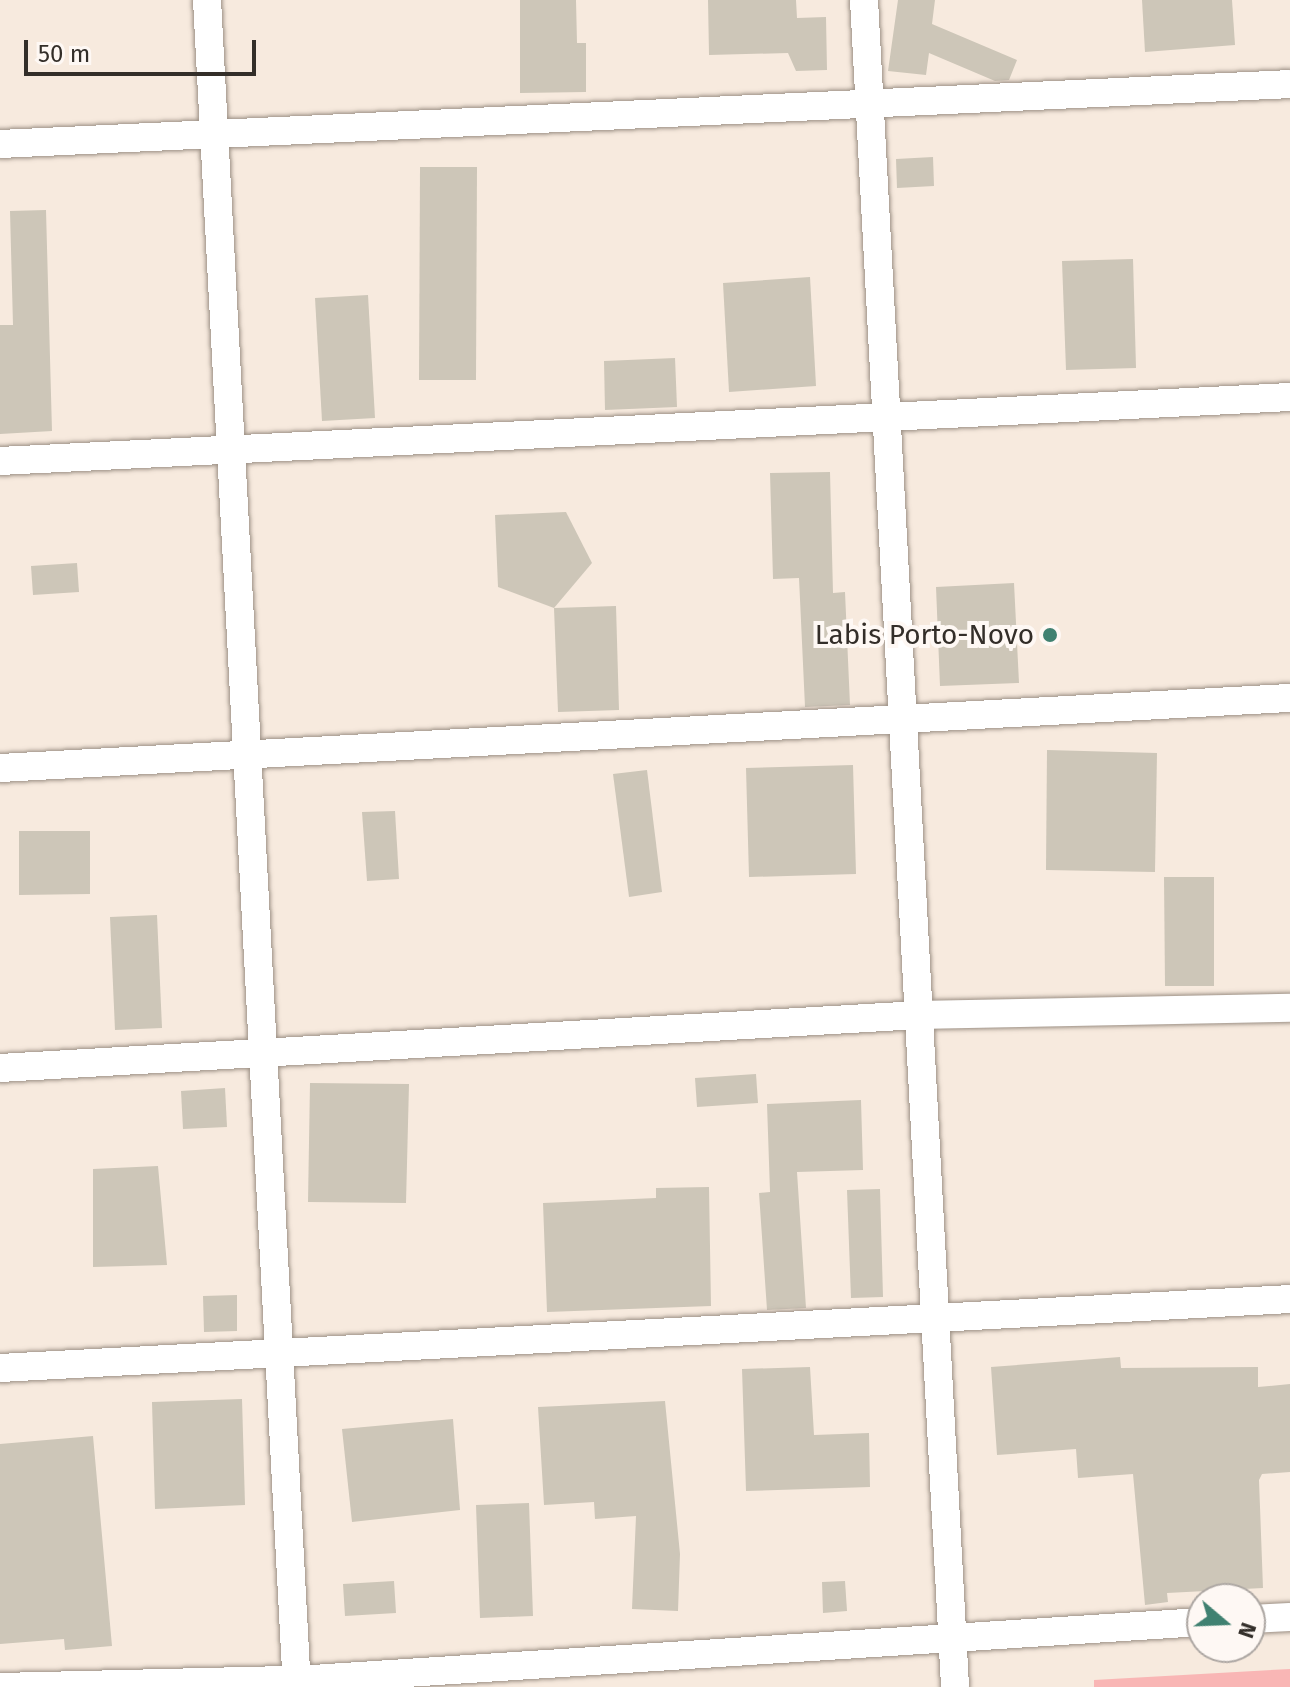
<!DOCTYPE html>
<style>
body{margin:0}
#map{position:relative;width:1290px;height:1687px;overflow:hidden;background:#f7eade;font-family:"Fira Sans",sans-serif}
div>[style]{position:absolute}
[style*='--x']{left:calc(var(--x)*1px);top:calc(var(--y)*1px);width:calc(var(--w)*1px);rotate:calc(var(--a)*1deg)}
.green>*{inset:0;background:#f9b6b5}
.building>*{inset:0;background:#cdc6b8}
.roads{filter:drop-shadow(0 0 2px #9c9085) drop-shadow(0 0 2px #9c9085)}
.street>*{height:28px;margin:-14px;padding:0 14px;transform-origin:14px;border-radius:14px;background:#fff}
.dots>*{width:22px;height:22px;translate:-50% -50%;box-sizing:border-box;border:4px solid #fef8f4;border-radius:50%}
span{translate:-50% -50%;white-space:nowrap;text-align:center;line-height:1.15;-webkit-text-stroke:8px #fef8f4;paint-order:stroke}
.poi-label{font-size:28px;color:#332e29}
.right{translate:-100% -50%;text-align:right}
.north{position:absolute;left:1186px;top:1583px;width:80px;height:80px;box-sizing:border-box;background:#fef8f4;border:2px solid #ada7a3;border-radius:50%;rotate:109deg;font-size:22px;font-weight:700;line-height:32px;text-align:center;color:#332e29}
.north::after{content:'';display:block;margin:auto;width:28px;height:36px;background:#408171;clip-path:polygon(50% 0,100% 100%,50% 72%,0 100%)}
.scale{position:absolute;left:24px;top:40px;width:232px;height:36px;box-sizing:border-box;border:4px solid #332e29;border-top:0;padding-left:10px;font-size:24px;line-height:28px;white-space:nowrap;color:#332e29;-webkit-text-stroke:6px #fef8f4;paint-order:stroke}
</style>
<div id="map">
<div class="green">
<div style="clip-path:polygon(1290px 1669px,1290px 1687px,1094px 1687px,1094px 1680px)"></div>
</div>
<div class="building">
<div style="clip-path:polygon(520px 0,576px 0,577px 43px,586px 43px,586px 92px,520px 93px)"></div>
<div style="clip-path:polygon(708px 0,796px 0,797px 18px,826px 17px,827px 70px,796px 71px,788px 53px,709px 55px)"></div>
<div style="clip-path:polygon(898px 0,935px 0,932px 24px,1017px 60px,1009px 80px,995px 81px,929px 53px,926px 75px,888px 71px)"></div>
<div style="clip-path:polygon(1142px 0,1232px 0,1235px 45px,1145px 52px)"></div>
<div style="clip-path:polygon(933px 157px,934px 186px,897px 188px,896px 159px)"></div>
<div style="clip-path:polygon(420px 167px,477px 167px,476px 380px,419px 380px)"></div>
<div style="clip-path:polygon(46px 210px,52px 431px,0 434px,0 325px,13px 325px,10px 211px)"></div>
<div style="clip-path:polygon(1133px 259px,1136px 368px,1066px 370px,1062px 261px)"></div>
<div style="clip-path:polygon(810px 277px,816px 386px,729px 392px,723px 283px)"></div>
<div style="clip-path:polygon(368px 295px,375px 418px,322px 421px,315px 298px)"></div>
<div style="clip-path:polygon(675px 358px,677px 407px,605px 410px,604px 361px)"></div>
<div style="clip-path:polygon(830px 472px,833px 593px,845px 592px,850px 705px,805px 707px,799px 578px,773px 579px,770px 473px)"></div>
<div style="clip-path:polygon(566px 512px,592px 563px,554px 608px,498px 587px,495px 515px)"></div>
<div style="clip-path:polygon(77px 563px,79px 592px,33px 595px,31px 566px)"></div>
<div style="clip-path:polygon(1014px 583px,1019px 683px,940px 686px,936px 587px)"></div>
<div style="clip-path:polygon(616px 606px,619px 710px,558px 712px,554px 608px)"></div>
<div style="clip-path:polygon(1047px 750px,1157px 753px,1155px 872px,1046px 870px)"></div>
<div style="clip-path:polygon(853px 765px,856px 874px,749px 877px,746px 768px)"></div>
<div style="clip-path:polygon(647px 770px,662px 892px,629px 897px,613px 774px)"></div>
<div style="clip-path:polygon(395px 811px,399px 879px,367px 881px,362px 812px)"></div>
<div style="clip-path:polygon(19px 831px,90px 831px,90px 894px,19px 895px)"></div>
<div style="clip-path:polygon(1164px 877px,1214px 877px,1214px 986px,1165px 986px)"></div>
<div style="clip-path:polygon(157px 915px,162px 1028px,115px 1030px,110px 917px)"></div>
<div style="clip-path:polygon(756px 1074px,758px 1103px,697px 1107px,695px 1078px)"></div>
<div style="clip-path:polygon(310px 1083px,409px 1084px,406px 1203px,308px 1202px)"></div>
<div style="clip-path:polygon(225px 1088px,227px 1127px,183px 1129px,181px 1091px)"></div>
<div style="clip-path:polygon(861px 1100px,863px 1170px,797px 1172px,806px 1308px,767px 1310px,759px 1193px,770px 1192px,767px 1104px)"></div>
<div style="clip-path:polygon(158px 1166px,167px 1265px,93px 1267px,93px 1169px)"></div>
<div style="clip-path:polygon(709px 1187px,711px 1306px,547px 1312px,543px 1203px,656px 1198px,656px 1188px)"></div>
<div style="clip-path:polygon(880px 1189px,883px 1297px,851px 1298px,847px 1190px)"></div>
<div style="clip-path:polygon(237px 1295px,237px 1331px,204px 1332px,203px 1296px)"></div>
<div style="clip-path:polygon(1120px 1357px,1121px 1368px,1258px 1367px,1258px 1387px,1290px 1384px,1290px 1472px,1262px 1474px,1259px 1480px,1263px 1588px,1167px 1593px,1168px 1602px,1145px 1605px,1133px 1474px,1078px 1478px,1076px 1449px,997px 1455px,991px 1367px)"></div>
<div style="clip-path:polygon(810px 1367px,814px 1435px,869px 1433px,870px 1487px,746px 1491px,742px 1369px)"></div>
<div style="clip-path:polygon(242px 1399px,245px 1505px,155px 1509px,152px 1402px)"></div>
<div style="clip-path:polygon(665px 1401px,680px 1554px,678px 1611px,632px 1609px,636px 1516px,595px 1519px,594px 1502px,544px 1505px,538px 1407px)"></div>
<div style="clip-path:polygon(453px 1419px,460px 1510px,352px 1522px,342px 1429px)"></div>
<div style="clip-path:polygon(93px 1436px,112px 1646px,65px 1650px,64px 1639px,0 1644px,0 1444px)"></div>
<div style="clip-path:polygon(529px 1503px,533px 1616px,480px 1618px,476px 1505px)"></div>
<div style="clip-path:polygon(394px 1581px,396px 1613px,345px 1616px,343px 1584px)"></div>
<div style="clip-path:polygon(845px 1581px,847px 1611px,823px 1613px,822px 1582px)"></div>
</div>
<div class="roads">
<div class="street">
<div style="--x:207;--y:0;--w:1689;--a:86.95"></div>
<div style="--x:864;--y:0;--w:1689;--a:86.91"></div>
<div style="--x:0;--y:144;--w:1291;--a:-2.66"></div>
<div style="--x:0;--y:461;--w:1292;--a:-2.84"></div>
<div style="--x:0;--y:768;--w:1292;--a:-3.11"></div>
<div style="--x:0;--y:1068;--w:920;--a:-3.3"></div>
<div style="--x:918;--y:1015;--w:372;--a:-1.1"></div>
<div style="--x:0;--y:1368;--w:1292;--a:-3.06"></div>
<div style="--x:1250;--y:1619;--w:40;--a:-2.9"></div>
<div style="--x:0;--y:1687;--w:297;--a:-1.4"></div>
<div style="--x:297;--y:1680;--w:907;--a:-3.67"></div>
</div>
</div>
<div class="dots">
<div style="left:1050px;top:635px;background:#408171"></div>
</div>
<div class="poi-label">
<span class="right" style="left:1034px;top:635px">Labis Porto-Novo</span>
</div>
<div class="north">N</div>
<div class="scale">50 m</div>
</div>
